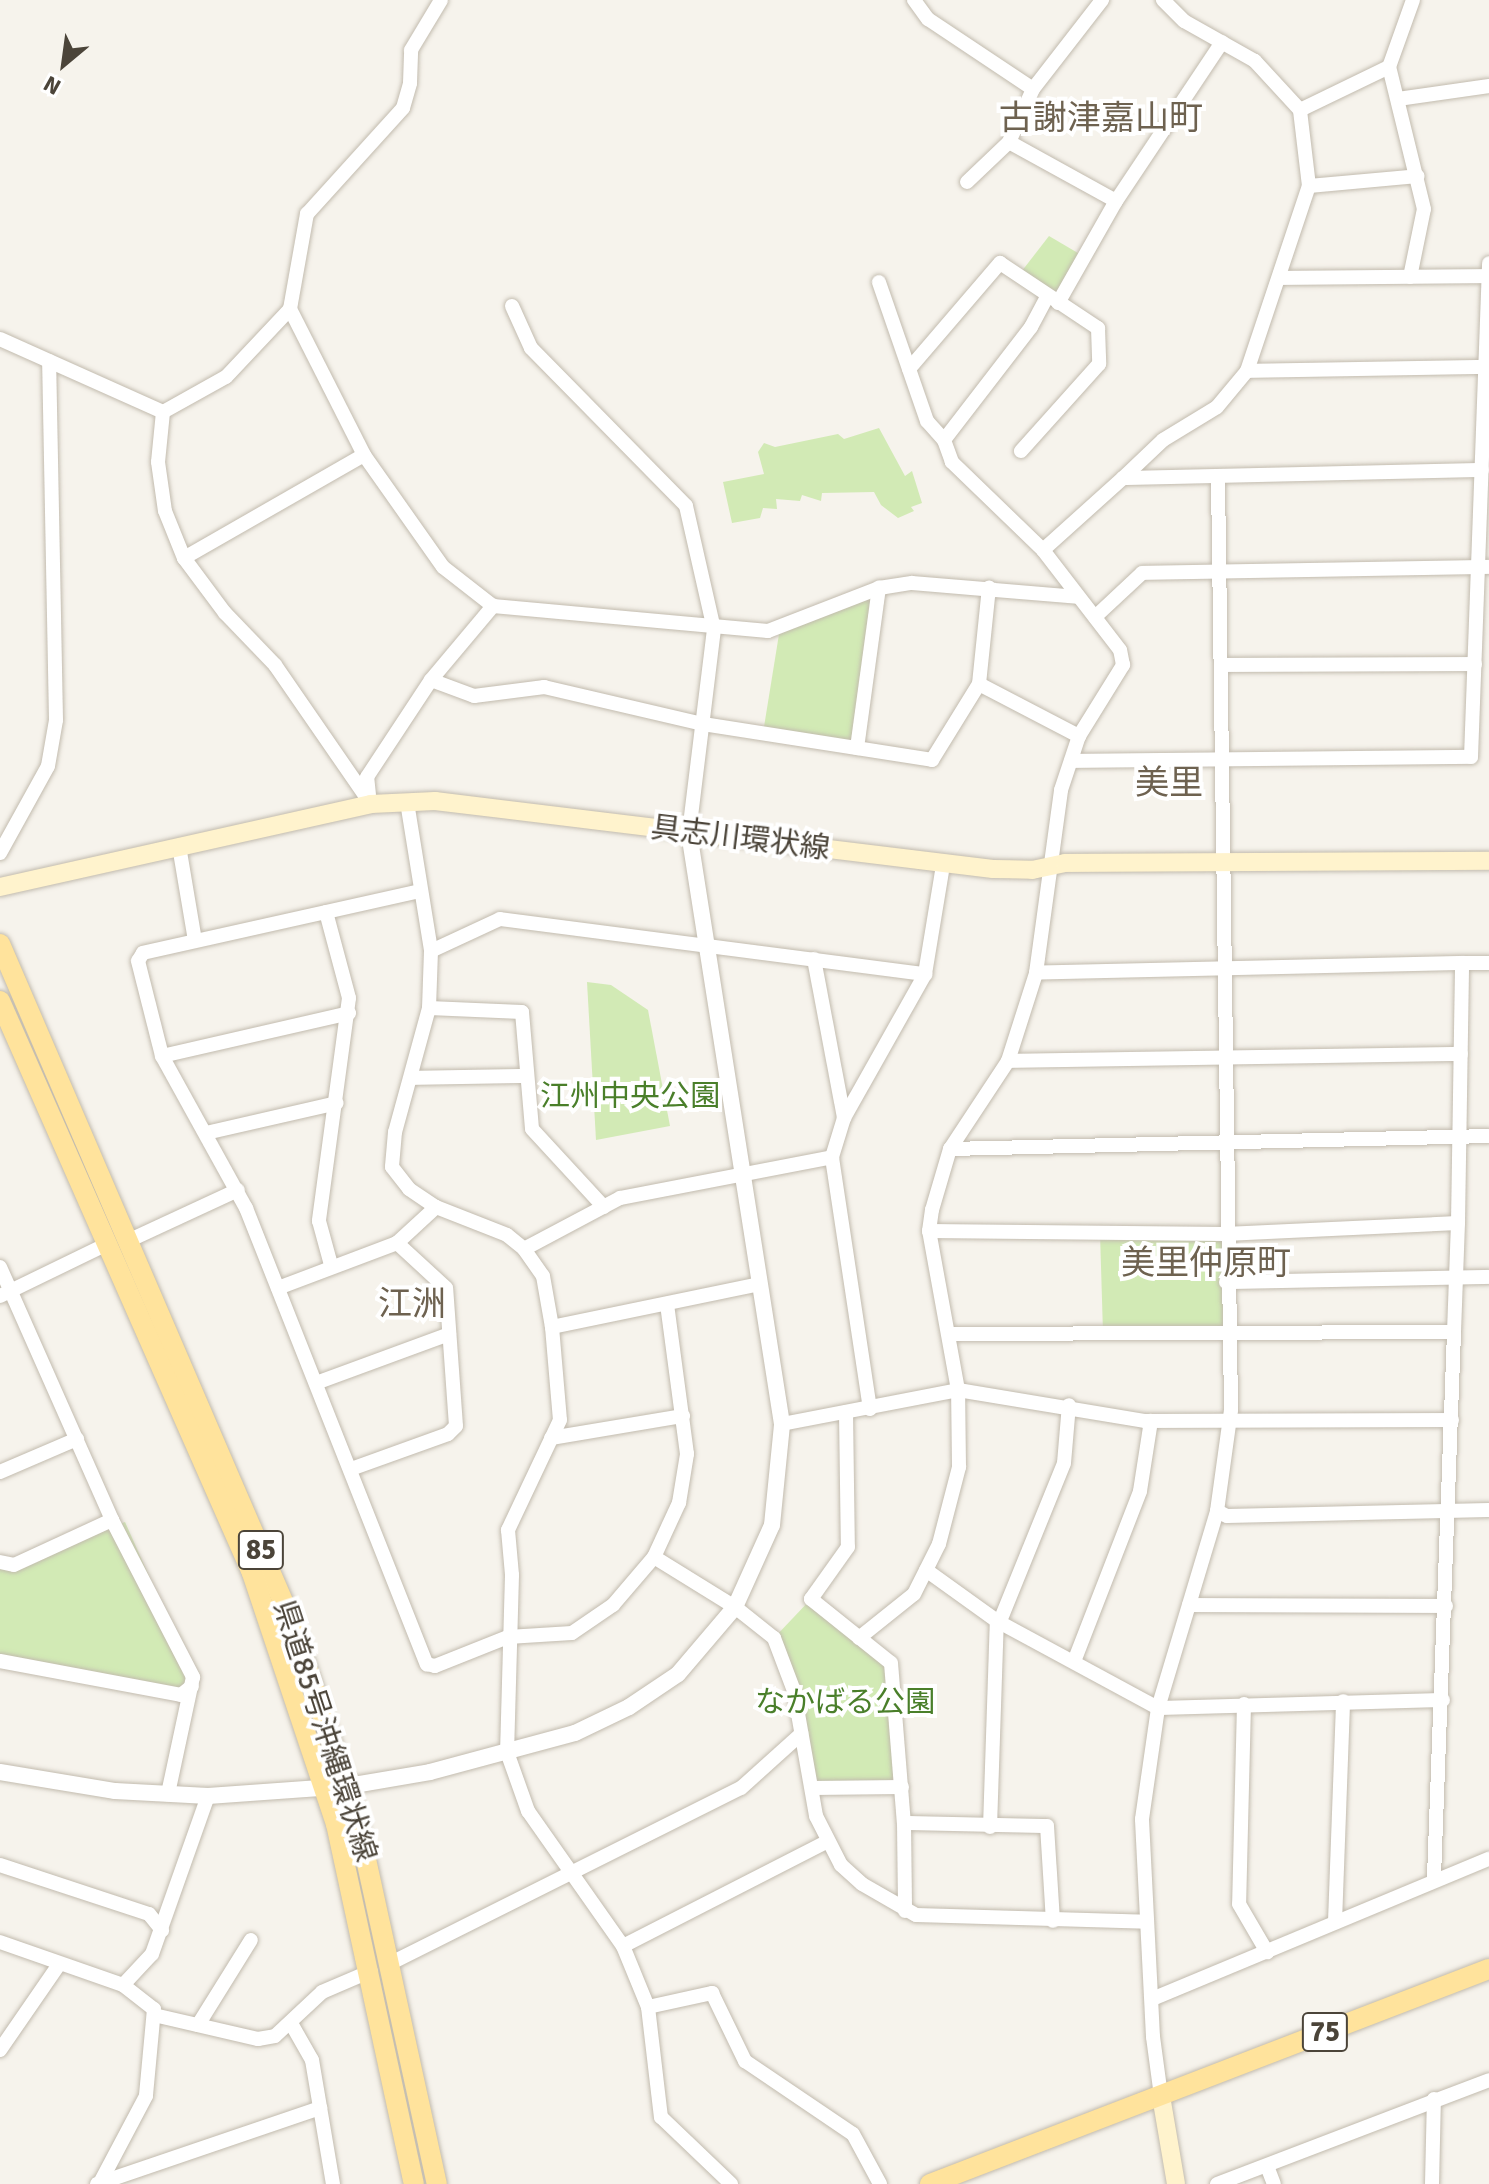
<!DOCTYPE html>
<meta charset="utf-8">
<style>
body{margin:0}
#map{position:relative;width:1489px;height:2184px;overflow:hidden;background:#f6f3ec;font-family:Signika,"Noto Sans JP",sans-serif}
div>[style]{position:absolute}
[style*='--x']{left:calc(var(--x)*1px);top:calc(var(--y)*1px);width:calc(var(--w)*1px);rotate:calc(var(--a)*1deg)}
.green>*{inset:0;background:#d2eab5}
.roads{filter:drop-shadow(0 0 2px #c2bbae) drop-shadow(0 0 2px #c2bbae)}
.minor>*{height:14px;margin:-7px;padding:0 7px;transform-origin:7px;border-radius:7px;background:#fff}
.tertiary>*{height:16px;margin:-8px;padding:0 8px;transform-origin:8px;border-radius:8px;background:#fff}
.secondary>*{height:18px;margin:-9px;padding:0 9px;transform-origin:9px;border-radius:9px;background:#fff3cd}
.primary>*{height:20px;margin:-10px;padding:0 10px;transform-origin:10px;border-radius:10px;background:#ffe39c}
span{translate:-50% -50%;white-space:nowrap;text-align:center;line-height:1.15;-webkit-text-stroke:8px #fff;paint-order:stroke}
.shield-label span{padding:2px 6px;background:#fff;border:2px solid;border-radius:6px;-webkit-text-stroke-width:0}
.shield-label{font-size:28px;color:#4b4439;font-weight:700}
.street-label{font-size:30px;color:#4b4439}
.park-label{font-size:30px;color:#4a7f2a}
.quarter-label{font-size:34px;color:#6e6250}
.north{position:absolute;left:24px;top:24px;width:80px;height:80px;-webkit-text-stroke:6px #fff;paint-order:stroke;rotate:209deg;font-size:22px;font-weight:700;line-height:32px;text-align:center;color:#4b4439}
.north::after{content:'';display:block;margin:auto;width:28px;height:36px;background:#4b4439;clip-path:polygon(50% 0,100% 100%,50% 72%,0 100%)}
</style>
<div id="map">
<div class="green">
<div style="clip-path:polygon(1049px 236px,1083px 256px,1057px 303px,1018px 276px)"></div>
<div style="clip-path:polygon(879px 428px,905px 476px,912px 471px,922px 503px,911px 507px,914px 511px,898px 518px,881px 505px,874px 492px,822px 493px,821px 501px,802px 495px,800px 501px,776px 499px,777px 509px,763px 508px,760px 518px,732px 523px,723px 482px,764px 474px,758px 452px,764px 443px,775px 447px,838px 434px,844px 439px)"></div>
<div style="clip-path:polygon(879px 588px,857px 748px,763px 733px,780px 628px)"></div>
<div style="clip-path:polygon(587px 982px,611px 985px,648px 1010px,670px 1126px,596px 1140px)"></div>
<div style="clip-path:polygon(1100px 1233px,1225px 1234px,1227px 1332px,1103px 1333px)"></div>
<div style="clip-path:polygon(125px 1522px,193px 1675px,181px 1695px,0 1660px,0 1561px,15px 1563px)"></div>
<div style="clip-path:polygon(811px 1599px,891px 1663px,902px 1787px,813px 1788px,774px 1638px)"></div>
</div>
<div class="roads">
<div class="minor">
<div style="--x:914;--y:0;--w:24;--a:54"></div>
<div style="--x:928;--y:19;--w:126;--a:33.7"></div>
<div style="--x:1398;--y:99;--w:92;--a:-8.1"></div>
<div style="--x:1300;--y:110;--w:99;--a:-25.8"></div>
<div style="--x:1009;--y:142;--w:122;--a:28.9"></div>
<div style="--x:967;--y:182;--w:58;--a:-43.6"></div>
<div style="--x:1009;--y:142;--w:58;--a:-65.6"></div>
<div style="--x:1033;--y:89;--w:113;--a:-52.2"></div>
<div style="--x:1309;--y:186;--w:109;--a:-5.2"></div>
<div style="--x:1410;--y:277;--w:69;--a:-78.4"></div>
<div style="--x:1424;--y:209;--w:146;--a:-103.8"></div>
<div style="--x:1389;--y:67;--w:71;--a:-70.3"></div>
<div style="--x:1280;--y:278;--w:209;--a:-0.5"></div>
<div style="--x:1058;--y:303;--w:117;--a:-60.4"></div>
<div style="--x:1116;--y:201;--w:191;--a:-56.3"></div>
<div style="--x:512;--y:306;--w:46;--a:65.7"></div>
<div style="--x:531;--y:348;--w:221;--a:45.5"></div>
<div style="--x:686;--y:506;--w:126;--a:77.2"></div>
<div style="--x:714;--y:629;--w:206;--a:97"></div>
<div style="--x:290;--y:309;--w:97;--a:-79.9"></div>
<div style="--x:307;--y:214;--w:143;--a:-47.8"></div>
<div style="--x:403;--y:108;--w:26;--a:-74"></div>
<div style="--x:410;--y:83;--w:33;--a:-88"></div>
<div style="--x:411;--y:50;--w:58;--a:-59"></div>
<div style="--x:0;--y:339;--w:179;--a:24.1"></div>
<div style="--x:163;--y:412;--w:72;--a:-29.1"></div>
<div style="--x:226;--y:377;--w:93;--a:-46.7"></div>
<div style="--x:290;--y:309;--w:164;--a:63.1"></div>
<div style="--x:364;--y:455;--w:137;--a:54.8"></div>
<div style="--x:443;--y:567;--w:63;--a:38"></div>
<div style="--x:493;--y:606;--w:276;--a:5.2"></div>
<div style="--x:768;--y:631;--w:119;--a:-21.2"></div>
<div style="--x:879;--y:588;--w:33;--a:-9"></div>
<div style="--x:912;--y:583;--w:166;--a:4.8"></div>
<div style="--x:909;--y:369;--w:140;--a:-49.4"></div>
<div style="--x:1000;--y:263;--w:118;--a:33.6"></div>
<div style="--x:1098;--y:328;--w:36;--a:88"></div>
<div style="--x:1099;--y:364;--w:117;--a:131.9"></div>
<div style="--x:1247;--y:371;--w:237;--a:-1"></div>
<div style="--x:163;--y:412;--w:50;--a:95.7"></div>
<div style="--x:158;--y:462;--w:49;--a:81.9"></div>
<div style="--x:165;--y:511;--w:51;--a:68"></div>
<div style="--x:184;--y:558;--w:69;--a:53.3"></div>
<div style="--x:225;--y:613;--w:72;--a:46.1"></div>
<div style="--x:275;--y:665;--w:169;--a:55.4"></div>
<div style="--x:944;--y:440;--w:143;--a:-52.4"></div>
<div style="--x:1031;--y:327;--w:34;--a:-62"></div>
<div style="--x:1123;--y:478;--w:55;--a:-43.5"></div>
<div style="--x:1163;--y:440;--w:63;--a:-31.4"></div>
<div style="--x:1217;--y:407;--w:47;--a:-50.2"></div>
<div style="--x:1247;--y:371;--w:195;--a:-71.5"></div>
<div style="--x:1309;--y:186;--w:77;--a:-96.8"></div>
<div style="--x:1300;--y:110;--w:67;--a:-132.6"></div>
<div style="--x:1255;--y:61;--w:81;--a:-150.6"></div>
<div style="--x:1184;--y:21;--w:30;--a:-135"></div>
<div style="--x:1043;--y:550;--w:108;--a:-42"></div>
<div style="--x:1123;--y:478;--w:359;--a:-1.3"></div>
<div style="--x:184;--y:558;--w:207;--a:-29.8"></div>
<div style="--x:1095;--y:617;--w:64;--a:-43.1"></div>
<div style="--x:1142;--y:573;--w:347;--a:-1"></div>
<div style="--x:1221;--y:665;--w:254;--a:-0.2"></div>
<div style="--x:431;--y:680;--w:46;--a:20.4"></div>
<div style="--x:474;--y:696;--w:71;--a:-7.3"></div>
<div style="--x:544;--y:687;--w:163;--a:13.1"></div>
<div style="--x:703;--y:724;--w:232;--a:8.9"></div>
<div style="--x:932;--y:760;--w:89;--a:-58.3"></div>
<div style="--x:979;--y:684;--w:97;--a:-84.1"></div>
<div style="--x:979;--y:684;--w:113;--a:27.5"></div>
<div style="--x:857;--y:748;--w:162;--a:-82.2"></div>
<div style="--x:1071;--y:761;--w:400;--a:-0.6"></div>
<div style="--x:1471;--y:757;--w:494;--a:-87.9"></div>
<div style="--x:369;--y:795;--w:18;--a:-96"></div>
<div style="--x:367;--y:777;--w:116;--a:-56.6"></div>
<div style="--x:431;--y:680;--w:97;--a:-50"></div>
<div style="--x:407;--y:802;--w:151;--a:80.8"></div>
<div style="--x:431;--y:951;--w:57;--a:92"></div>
<div style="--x:429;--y:1008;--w:129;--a:105.3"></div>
<div style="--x:395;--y:1132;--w:35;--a:95"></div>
<div style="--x:392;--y:1167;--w:28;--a:52"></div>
<div style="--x:409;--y:1189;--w:32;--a:34"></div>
<div style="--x:436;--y:1207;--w:76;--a:21.5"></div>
<div style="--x:507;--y:1235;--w:22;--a:39"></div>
<div style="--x:524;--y:1249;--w:33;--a:55"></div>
<div style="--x:543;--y:1276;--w:52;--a:80"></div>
<div style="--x:552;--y:1327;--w:93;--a:85.1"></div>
<div style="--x:560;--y:1420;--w:122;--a:115.3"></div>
<div style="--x:508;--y:1530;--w:45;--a:84.9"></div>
<div style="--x:512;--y:1575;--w:177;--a:91.6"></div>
<div style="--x:507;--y:1752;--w:63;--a:70.4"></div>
<div style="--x:528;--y:1811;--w:165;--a:54.9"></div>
<div style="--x:623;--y:1946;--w:66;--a:67.7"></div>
<div style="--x:648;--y:2007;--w:111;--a:83.3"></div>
<div style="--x:661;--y:2117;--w:97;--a:43.7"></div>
<div style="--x:179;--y:846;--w:96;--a:80.4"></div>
<div style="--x:0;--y:853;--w:99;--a:-61.1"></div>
<div style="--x:48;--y:766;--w:47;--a:-80.1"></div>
<div style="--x:56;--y:720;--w:359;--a:-91.1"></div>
<div style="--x:420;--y:891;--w:284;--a:167.4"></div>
<div style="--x:143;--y:953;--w:9;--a:122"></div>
<div style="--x:138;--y:961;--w:98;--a:75.8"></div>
<div style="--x:162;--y:1056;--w:174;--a:61.1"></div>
<div style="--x:246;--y:1208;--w:491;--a:68.4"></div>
<div style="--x:427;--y:1664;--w:8;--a:14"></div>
<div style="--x:435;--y:1666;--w:79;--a:-21.7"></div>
<div style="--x:508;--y:1637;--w:64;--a:-3.6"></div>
<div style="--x:572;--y:1633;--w:50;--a:-34.3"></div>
<div style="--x:613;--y:1605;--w:63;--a:-49.5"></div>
<div style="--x:654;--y:1557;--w:60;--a:-65.2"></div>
<div style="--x:679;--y:1503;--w:50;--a:-80.7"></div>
<div style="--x:687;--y:1454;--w:151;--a:-97.6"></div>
<div style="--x:326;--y:912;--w:89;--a:75"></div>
<div style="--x:349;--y:998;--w:225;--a:97.7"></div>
<div style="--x:319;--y:1221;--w:46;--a:74.7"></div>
<div style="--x:431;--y:951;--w:76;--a:-24.9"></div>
<div style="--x:500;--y:919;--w:429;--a:7.4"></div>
<div style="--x:814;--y:959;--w:162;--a:79.3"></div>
<div style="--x:1462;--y:963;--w:27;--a:0"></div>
<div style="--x:429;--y:1008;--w:93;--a:2.5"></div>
<div style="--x:522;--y:1012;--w:117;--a:85.1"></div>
<div style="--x:532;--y:1129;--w:106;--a:47.3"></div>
<div style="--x:162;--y:1056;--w:192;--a:-12.9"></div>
<div style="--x:1008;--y:1061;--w:453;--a:-0.9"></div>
<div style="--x:412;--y:1078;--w:115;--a:-1"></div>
<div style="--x:206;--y:1133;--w:134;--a:-12.9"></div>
<div style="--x:950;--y:1149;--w:539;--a:-1.38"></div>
<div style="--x:929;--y:1231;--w:296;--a:0.6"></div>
<div style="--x:1225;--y:1234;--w:233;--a:-2.7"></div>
<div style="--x:1458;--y:1223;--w:260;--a:-89.1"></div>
<div style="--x:1462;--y:963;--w:426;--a:178.7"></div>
<div style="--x:128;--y:1241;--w:121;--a:-24.9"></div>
<div style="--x:524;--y:1249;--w:109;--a:-28"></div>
<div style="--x:620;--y:1198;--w:216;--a:-10.9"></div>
<div style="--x:0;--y:1267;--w:277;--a:66.1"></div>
<div style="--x:112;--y:1520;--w:177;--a:62.7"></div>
<div style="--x:193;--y:1677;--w:120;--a:102.1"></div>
<div style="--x:1226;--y:1282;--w:263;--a:-1.1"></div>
<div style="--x:278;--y:1288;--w:127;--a:-20.7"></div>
<div style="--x:397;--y:1243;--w:53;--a:-42.7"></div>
<div style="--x:0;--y:1296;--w:119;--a:-25.9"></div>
<div style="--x:552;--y:1327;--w:212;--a:-11.7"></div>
<div style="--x:1454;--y:1332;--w:109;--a:-87.9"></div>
<div style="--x:951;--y:1334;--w:503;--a:-0.23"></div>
<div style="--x:1454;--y:1332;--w:546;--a:92.1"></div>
<div style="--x:316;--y:1383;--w:142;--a:-20.2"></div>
<div style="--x:870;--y:1409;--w:255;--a:-98.6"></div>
<div style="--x:832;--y:1157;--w:41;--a:-72.9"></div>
<div style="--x:844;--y:1118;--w:165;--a:-60.6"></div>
<div style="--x:925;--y:974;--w:110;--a:-80.6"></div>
<div style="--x:846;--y:1412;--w:135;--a:89.2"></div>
<div style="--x:848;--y:1547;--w:64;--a:125.4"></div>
<div style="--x:811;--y:1599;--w:102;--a:38.7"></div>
<div style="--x:891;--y:1663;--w:161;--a:85.4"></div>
<div style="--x:904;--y:1823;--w:143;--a:1.2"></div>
<div style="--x:1047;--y:1826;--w:95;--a:86.4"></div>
<div style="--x:782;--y:1424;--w:179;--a:-10.9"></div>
<div style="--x:958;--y:1390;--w:190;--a:9.4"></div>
<div style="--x:1145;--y:1421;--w:307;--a:-0.2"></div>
<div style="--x:551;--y:1438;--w:134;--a:-9.5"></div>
<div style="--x:351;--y:1469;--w:103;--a:-19.8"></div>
<div style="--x:448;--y:1434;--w:11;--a:-45"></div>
<div style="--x:456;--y:1426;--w:138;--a:-94.1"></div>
<div style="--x:446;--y:1288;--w:67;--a:-137.4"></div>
<div style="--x:0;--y:1472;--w:84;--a:-23.2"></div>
<div style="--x:1217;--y:1511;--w:11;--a:27"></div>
<div style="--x:1227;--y:1516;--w:262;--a:-1.3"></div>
<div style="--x:654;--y:1557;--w:95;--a:31.7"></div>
<div style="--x:735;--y:1607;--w:50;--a:38.5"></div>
<div style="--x:774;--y:1638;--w:57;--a:69.3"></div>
<div style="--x:794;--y:1691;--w:127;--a:80"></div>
<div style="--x:816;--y:1816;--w:55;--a:63"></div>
<div style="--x:841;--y:1865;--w:28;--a:42"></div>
<div style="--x:862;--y:1884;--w:62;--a:29.9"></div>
<div style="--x:916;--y:1915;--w:231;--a:1.7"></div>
<div style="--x:0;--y:1562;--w:14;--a:12"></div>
<div style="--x:14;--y:1565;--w:108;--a:-24.7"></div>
<div style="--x:926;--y:1570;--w:87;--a:35.7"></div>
<div style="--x:997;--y:1621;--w:183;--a:28.4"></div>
<div style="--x:1158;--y:1708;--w:285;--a:-1.6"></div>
<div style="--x:1189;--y:1605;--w:257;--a:0.2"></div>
<div style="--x:1000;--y:1621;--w:170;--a:-67.9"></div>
<div style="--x:1064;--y:1463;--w:58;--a:-85.1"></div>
<div style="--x:859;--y:1638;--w:70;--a:-38.7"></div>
<div style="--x:914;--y:1594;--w:56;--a:-63.4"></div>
<div style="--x:939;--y:1544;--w:80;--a:-75.4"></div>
<div style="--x:959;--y:1467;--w:77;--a:-90.7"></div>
<div style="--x:958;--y:1390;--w:162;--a:-100.3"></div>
<div style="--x:929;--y:1231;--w:21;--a:-82"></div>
<div style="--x:932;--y:1210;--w:64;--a:-73.6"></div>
<div style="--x:950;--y:1149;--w:105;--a:-56.6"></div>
<div style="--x:1008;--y:1061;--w:92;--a:-72.3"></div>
<div style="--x:1036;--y:973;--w:185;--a:-82.2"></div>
<div style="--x:1061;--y:790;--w:57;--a:-71.6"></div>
<div style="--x:1079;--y:736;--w:84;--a:-58.2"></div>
<div style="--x:1123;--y:665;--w:15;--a:-101"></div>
<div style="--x:1120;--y:650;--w:126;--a:-127.6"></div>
<div style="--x:1043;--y:550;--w:127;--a:-136"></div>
<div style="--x:952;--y:462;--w:23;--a:-110"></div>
<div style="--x:944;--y:440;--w:25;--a:-132"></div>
<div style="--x:927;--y:421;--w:147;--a:-109.1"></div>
<div style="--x:1075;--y:1659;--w:180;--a:-68.8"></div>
<div style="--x:1140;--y:1491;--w:71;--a:-81.1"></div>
<div style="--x:0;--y:1661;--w:184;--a:10.6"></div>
<div style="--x:181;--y:1695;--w:14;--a:-39"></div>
<div style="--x:1244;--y:1704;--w:200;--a:91.4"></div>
<div style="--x:1239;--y:1904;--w:56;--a:59.7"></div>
<div style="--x:813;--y:1788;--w:89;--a:-0.6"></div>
<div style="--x:904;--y:1823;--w:88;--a:89.3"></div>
<div style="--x:990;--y:1827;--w:206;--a:-88.1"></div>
<div style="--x:0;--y:1865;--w:157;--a:18.2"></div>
<div style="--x:149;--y:1914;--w:21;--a:51"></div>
<div style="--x:1335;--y:1922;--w:221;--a:-87.9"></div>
<div style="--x:0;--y:1942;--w:130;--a:19.3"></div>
<div style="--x:123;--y:1985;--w:39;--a:38"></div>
<div style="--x:154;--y:2009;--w:87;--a:95.3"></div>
<div style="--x:146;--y:2096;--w:98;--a:117.9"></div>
<div style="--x:623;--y:1946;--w:228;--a:-27.1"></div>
<div style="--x:391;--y:1963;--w:391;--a:-26.6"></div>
<div style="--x:741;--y:1788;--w:81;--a:-42"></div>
<div style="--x:123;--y:1985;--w:42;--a:-46.9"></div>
<div style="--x:152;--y:1954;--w:168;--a:-70.5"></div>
<div style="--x:1152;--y:1999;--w:365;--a:-22.6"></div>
<div style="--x:648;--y:2007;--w:66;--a:-12.3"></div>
<div style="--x:712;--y:1993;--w:76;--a:64.1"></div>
<div style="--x:745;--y:2061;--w:130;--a:34.1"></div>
<div style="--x:853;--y:2134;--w:57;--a:61.6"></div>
<div style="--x:154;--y:2015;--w:107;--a:13"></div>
<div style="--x:258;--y:2039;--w:17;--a:-10"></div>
<div style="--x:275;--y:2036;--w:64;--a:-43.1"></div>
<div style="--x:322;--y:1992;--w:53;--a:-23.2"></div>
<div style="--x:198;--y:2025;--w:100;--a:-58.1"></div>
<div style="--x:292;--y:2025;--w:40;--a:60.3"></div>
<div style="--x:312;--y:2060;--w:126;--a:80.4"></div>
<div style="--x:0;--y:2050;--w:102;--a:-55.4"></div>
<div style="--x:1161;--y:2096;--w:60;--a:-97.7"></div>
<div style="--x:1153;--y:2037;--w:218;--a:-92.9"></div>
<div style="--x:1142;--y:1819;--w:112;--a:-81.8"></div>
<div style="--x:1158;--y:1708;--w:206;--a:-73.3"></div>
<div style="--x:1217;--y:1511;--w:102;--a:-82.1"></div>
<div style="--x:1231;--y:1410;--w:933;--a:-90.8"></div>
<div style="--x:1267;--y:2166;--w:19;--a:69"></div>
<div style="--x:97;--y:2184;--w:236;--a:-18.8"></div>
<div style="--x:1217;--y:2184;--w:291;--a:-20.9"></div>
<div style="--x:1432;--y:2184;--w:85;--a:-88.7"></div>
</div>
<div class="tertiary">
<div style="--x:0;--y:1772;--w:117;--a:9.4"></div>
<div style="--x:115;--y:1791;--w:93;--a:3.1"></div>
<div style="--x:208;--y:1796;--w:140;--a:-4.1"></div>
<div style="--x:348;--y:1786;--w:83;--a:-9.7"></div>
<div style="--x:430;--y:1772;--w:150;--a:-15.1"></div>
<div style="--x:575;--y:1733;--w:60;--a:-25.7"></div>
<div style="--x:629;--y:1707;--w:59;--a:-34"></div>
<div style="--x:678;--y:1674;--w:88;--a:-49.6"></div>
<div style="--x:735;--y:1607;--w:90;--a:-65.7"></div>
<div style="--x:772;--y:1525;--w:101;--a:-84.3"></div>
<div style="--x:782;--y:1424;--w:598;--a:-98.94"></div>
</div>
<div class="secondary">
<div style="--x:0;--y:887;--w:380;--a:-12.6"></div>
<div style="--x:371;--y:804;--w:64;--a:-2.7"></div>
<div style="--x:435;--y:801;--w:562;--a:6.95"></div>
<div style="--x:993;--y:869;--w:39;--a:1"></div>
<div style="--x:1032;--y:870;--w:34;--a:-12"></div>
<div style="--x:1065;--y:863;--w:424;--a:-0.3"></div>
<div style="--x:1161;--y:2096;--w:89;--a:80.3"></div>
</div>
<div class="primary">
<div style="--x:0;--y:944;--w:736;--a:66.71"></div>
<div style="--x:291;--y:1620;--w:209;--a:71.6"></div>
<div style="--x:357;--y:1818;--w:375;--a:77.7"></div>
<div style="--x:0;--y:1001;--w:625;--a:66.22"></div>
<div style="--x:252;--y:1573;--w:265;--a:71.5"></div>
<div style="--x:336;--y:1824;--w:368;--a:77.8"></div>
<div style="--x:930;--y:2184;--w:599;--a:-21.04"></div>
</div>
</div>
<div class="shield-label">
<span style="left:261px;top:1550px">85</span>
<span style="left:1325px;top:2032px">75</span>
</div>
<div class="street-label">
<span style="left:740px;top:839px;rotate:7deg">具志川環状線</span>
<span style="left:324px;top:1731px;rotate:72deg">県道85号沖縄環状線</span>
</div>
<div class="park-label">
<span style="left:630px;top:1097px">江州中央公園</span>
<span style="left:845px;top:1703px">なかばる公園</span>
</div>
<div class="quarter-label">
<span style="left:1101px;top:119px">古謝津嘉山町</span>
<span style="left:1169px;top:784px">美里</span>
<span style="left:1206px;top:1264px">美里仲原町</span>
<span style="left:412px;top:1305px">江洲</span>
</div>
<div class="north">N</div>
</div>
